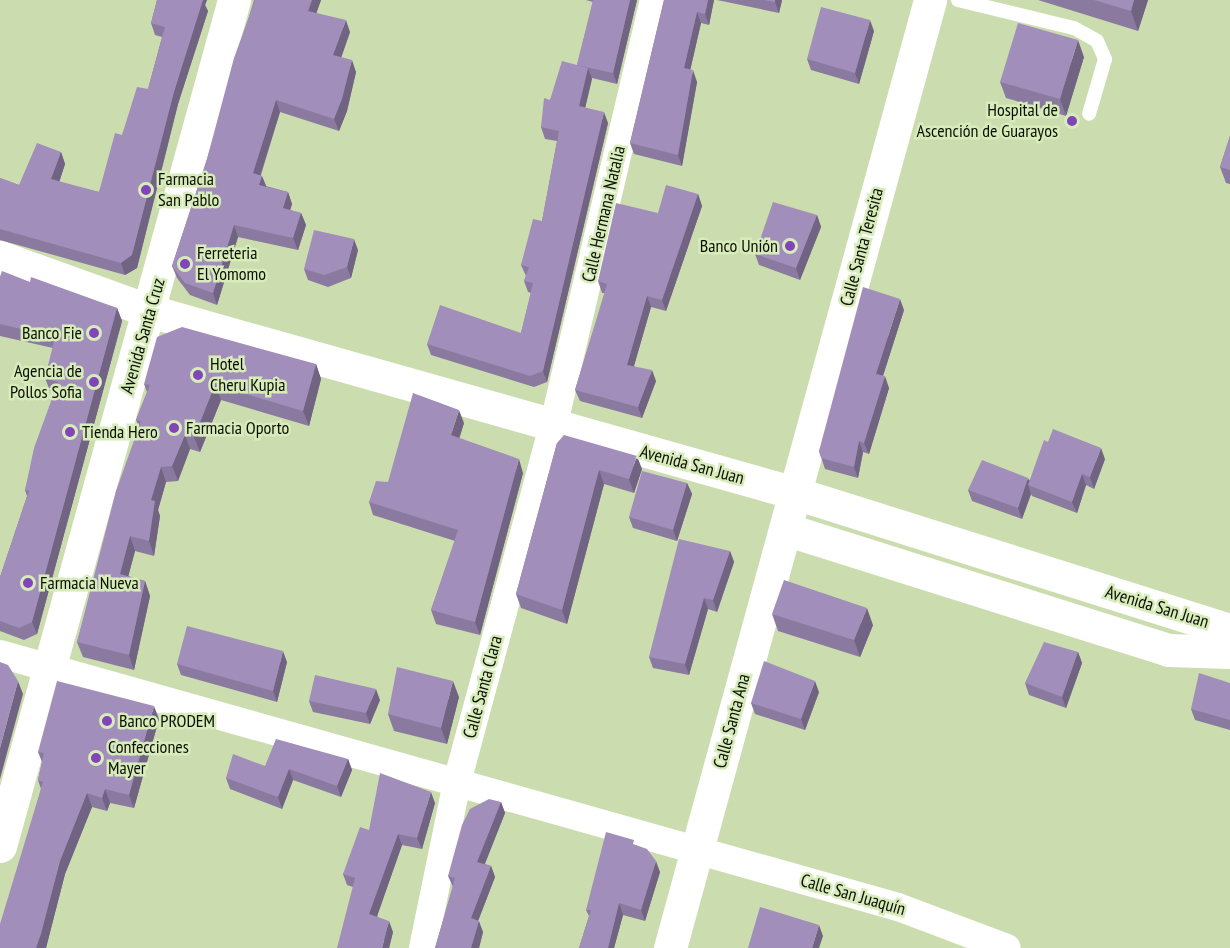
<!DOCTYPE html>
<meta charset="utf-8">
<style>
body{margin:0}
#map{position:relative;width:1230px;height:948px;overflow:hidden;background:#cbddae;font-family:"PT Sans Narrow",sans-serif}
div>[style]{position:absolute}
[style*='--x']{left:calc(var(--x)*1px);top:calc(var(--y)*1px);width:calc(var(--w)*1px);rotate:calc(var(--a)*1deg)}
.lane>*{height:14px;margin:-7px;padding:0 7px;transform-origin:7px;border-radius:7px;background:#fff}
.street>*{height:28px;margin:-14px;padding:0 14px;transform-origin:14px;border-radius:14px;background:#fff}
.secondary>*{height:33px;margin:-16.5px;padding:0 16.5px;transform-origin:16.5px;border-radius:16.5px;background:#fff}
.primary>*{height:33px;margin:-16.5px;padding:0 16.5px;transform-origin:16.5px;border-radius:16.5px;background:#fff}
.wall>*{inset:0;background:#8b7aa0}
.shaded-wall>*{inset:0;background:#716382}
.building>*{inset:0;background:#a28eba}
.dots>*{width:16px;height:16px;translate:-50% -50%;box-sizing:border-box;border:3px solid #d8ebbb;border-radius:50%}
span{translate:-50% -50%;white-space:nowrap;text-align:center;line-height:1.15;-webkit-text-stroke:5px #d8ebbb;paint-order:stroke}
.poi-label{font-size:18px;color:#0b1102}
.right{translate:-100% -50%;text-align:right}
.left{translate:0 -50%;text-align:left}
.street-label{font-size:18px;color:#0b1102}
</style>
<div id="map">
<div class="lane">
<div style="--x:958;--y:0;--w:119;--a:13.6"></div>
<div style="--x:1074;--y:28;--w:26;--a:29"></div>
<div style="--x:1097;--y:41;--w:20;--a:66"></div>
<div style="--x:1105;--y:59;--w:57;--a:106.2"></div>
</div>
<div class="street">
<div style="--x:0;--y:654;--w:933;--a:15.73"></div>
<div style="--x:898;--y:907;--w:116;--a:20.6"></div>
<div style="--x:423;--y:948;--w:169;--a:-78.4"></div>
<div style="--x:457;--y:782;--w:368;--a:-74.9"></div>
<div style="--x:553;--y:427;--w:439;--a:-76.7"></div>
</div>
<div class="secondary">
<div style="--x:0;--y:257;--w:159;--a:19.8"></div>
<div style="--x:150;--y:311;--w:670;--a:15.76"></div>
<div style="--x:795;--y:493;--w:456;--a:17.5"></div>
<div style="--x:785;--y:529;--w:402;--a:17.5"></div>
<div style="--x:1168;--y:650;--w:62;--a:1.8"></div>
<div style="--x:670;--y:948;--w:983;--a:-74.66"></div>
</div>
<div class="primary">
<div style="--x:0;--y:846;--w:878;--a:-74.54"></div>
</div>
<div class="wall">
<div style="clip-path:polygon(157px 0,207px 0,205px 5px,208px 11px,178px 104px,137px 268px,125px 275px,0 240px,0 178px,19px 185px,61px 152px,65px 164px,59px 182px,99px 192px,122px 135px,148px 89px,162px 37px,155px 35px,151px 23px)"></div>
<div style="clip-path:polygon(254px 0,321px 0,316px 13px,350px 32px,341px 57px,356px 72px,347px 111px,339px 131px,280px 112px,261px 175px,266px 186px,288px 192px,292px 204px,290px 210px,301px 213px,306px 225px,298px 250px,238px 237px,217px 305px,190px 295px,177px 278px,172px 266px,207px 159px)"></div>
<div style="clip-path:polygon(586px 0,637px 0,617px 84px,592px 78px,585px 108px,608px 123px,547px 382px,534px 387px,431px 355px,427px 344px,521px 333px,531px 293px,528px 292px,524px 281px,526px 276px,521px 265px,542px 221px,557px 141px,545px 139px,541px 127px,550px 100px,577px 65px,593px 2px)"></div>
<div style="clip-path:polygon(664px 0,714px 0,709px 25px,701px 23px,690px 70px,697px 82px,682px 166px,634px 154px,630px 143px)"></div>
<div style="clip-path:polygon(717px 0,782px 0,779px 13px)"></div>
<div style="clip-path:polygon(1038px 0,1148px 0,1138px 31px)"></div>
<div style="clip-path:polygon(874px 31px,859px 84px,811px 70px,807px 59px)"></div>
<div style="clip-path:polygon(1084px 57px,1066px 116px,1006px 98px,1000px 82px)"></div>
<div style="clip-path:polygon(1230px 136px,1230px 184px,1226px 183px,1220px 167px)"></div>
<div style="clip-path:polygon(698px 194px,702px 206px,666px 311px,651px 307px,634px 366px,656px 381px,642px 418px,580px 401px,575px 390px,605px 293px,602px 293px,598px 281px,658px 213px)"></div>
<div style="clip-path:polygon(817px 215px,821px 227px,800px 280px,759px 265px,755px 254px)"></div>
<div style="clip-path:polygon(358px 250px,351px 278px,328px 287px,308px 280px,304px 269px)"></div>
<div style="clip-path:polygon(0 277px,30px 282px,117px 308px,122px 321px,37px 634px,24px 640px,0 631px,0 577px,27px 496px,25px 490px,55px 392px,50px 391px,45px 378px,53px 348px,0 336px)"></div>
<div style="clip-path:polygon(904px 310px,883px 376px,889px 388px,869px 454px,863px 452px,858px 478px,825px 469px,819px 451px)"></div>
<div style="clip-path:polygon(316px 364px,321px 379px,309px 426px,221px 400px,200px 452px,190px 449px,178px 481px,166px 482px,158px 510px,160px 516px,154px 556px,135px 551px,128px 576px,145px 581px,150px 596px,134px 670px,83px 657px,77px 642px,139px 427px,136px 420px,147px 392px,144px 384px)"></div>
<div style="clip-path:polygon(464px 423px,459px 438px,523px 473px,480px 635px,436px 624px,431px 610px,455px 541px,373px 515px,369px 502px,388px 482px)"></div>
<div style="clip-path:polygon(557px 443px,642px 469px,634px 493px,604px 484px,567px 624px,521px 608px,516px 594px)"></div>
<div style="clip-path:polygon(1105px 459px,1094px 489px,1086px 485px,1077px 513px,1032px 496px,1031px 494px,1022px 519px,972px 501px,968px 490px,1029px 480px)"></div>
<div style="clip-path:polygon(687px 483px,692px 494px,677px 541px,633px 528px,629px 517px)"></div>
<div style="clip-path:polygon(730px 551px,734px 562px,717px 612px,708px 609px,689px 675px,653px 668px,649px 657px)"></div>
<div style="clip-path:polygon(772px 614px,873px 625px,860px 657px,778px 631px)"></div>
<div style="clip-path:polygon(1078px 652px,1082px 663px,1066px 708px,1029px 695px,1025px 683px)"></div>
<div style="clip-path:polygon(287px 662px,277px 702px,181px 675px,177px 664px)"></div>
<div style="clip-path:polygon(1230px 683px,1230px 730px,1195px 720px,1191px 709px)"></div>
<div style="clip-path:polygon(819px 692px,805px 730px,755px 714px,751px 703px)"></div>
<div style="clip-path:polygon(459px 697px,447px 744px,394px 731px,388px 714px)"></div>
<div style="clip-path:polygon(380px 700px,370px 724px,313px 712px,309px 701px)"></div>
<div style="clip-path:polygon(159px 719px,134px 808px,110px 803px,107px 811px,92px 807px,65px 874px,46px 948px,0 948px,41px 789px,38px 780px,42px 762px,38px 752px)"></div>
<div style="clip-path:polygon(348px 759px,352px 770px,341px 797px,293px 780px,282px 809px,230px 789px,226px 778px,265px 766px)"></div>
<div style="clip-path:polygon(501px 802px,505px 813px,485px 864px,491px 866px,495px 877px,478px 921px,483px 932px,479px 948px,435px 948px,453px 887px,448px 876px)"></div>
<div style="clip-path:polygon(435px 803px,422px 849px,402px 845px,377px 916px,393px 932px,389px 948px,353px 887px,347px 885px,343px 874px,369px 830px)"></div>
<div style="clip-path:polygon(636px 845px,660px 872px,645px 921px,623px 915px,614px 948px,579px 948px,589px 916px,586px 910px)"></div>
</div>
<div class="shaded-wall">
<div style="clip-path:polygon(200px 0,207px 0,205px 5px,208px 11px,178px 104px,137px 268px,125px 275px,121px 263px,174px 92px)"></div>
<div style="clip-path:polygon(312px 0,321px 0,313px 23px,308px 11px)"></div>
<div style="clip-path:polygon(630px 0,637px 0,617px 84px,613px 73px)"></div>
<div style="clip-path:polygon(708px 0,714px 0,709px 25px,705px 14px)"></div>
<div style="clip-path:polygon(775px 0,782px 0,779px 13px,775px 2px)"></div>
<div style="clip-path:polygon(1134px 0,1148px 0,1138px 31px,1131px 11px)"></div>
<div style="clip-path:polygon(697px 12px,701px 23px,688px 80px,684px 68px)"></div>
<div style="clip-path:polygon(346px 20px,350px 32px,338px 67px,333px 55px)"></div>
<div style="clip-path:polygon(870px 20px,874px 31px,859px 84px,855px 73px)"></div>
<div style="clip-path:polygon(1078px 40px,1084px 57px,1066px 116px,1060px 99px)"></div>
<div style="clip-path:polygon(352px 60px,356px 72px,347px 111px,339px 131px,334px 119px)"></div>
<div style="clip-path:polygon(588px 68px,592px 79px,583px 117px,579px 106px)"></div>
<div style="clip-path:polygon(693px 70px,697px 82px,682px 166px,678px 155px)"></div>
<div style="clip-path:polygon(276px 100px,280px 112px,257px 185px,253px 173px)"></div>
<div style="clip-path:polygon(604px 112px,608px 123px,547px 382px,543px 371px)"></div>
<div style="clip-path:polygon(61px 152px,65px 164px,56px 192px,51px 179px)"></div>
<div style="clip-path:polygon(262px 176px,267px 188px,259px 185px)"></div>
<div style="clip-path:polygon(288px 192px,292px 204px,287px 220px,283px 208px)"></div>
<div style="clip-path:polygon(698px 194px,702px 206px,666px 311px,662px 300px)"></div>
<div style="clip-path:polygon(301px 213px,306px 225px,298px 250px,293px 238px)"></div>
<div style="clip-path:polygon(817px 215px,821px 227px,800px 280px,796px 268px)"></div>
<div style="clip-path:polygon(234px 225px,238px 237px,217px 305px,213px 293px)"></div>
<div style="clip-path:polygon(354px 239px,358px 250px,351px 278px,347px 267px)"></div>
<div style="clip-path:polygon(647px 296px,651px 307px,631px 376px,627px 365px)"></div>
<div style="clip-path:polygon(900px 299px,904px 310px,880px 385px,876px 374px)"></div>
<div style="clip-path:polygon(117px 308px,122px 321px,37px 634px,32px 622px)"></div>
<div style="clip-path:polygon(316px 364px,321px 379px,309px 426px,303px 411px)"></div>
<div style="clip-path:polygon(652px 370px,656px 381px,642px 418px,638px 407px)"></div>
<div style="clip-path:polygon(885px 376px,889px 388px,869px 454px,864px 443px)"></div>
<div style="clip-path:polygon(215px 385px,221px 400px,200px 452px,194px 437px)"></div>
<div style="clip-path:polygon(459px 410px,464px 423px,456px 449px,451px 435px)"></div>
<div style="clip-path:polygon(185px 435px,190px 449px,178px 481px,172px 466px)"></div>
<div style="clip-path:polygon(859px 441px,863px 452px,858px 478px,854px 467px)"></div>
<div style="clip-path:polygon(1101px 448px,1105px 459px,1094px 489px,1090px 477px)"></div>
<div style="clip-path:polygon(637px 456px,642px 469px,634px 493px,629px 479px)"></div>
<div style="clip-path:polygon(519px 459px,523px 473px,480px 635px,475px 622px)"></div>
<div style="clip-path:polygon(161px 467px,166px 482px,158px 510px,160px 516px,154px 556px,149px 541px,151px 500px)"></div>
<div style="clip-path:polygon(599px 470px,604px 484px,567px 624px,562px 610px)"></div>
<div style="clip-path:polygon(1082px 474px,1086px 485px,1077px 513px,1072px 502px)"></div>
<div style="clip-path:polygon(1028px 478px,1032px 486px,1028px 485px,1031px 494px,1022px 519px,1018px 508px)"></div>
<div style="clip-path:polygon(687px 483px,692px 494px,677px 541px,673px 530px)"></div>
<div style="clip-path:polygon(130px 536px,135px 551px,125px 589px,120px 574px)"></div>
<div style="clip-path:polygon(730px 551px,734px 562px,717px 612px,713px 600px)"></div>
<div style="clip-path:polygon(145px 581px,150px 596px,134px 670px,129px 655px)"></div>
<div style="clip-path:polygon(704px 598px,708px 609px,689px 675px,685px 664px)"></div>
<div style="clip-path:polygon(867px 608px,873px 625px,860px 657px,854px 640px)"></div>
<div style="clip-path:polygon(283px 651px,287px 662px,277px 702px,273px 691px)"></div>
<div style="clip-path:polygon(1078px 652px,1082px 663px,1066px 708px,1062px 697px)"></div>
<div style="clip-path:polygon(18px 681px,23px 694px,0 779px,0 748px)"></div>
<div style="clip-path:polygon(453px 681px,459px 697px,447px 744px,441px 728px)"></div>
<div style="clip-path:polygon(815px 681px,819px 692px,805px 730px,801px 719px)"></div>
<div style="clip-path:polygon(376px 689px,380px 700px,370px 724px,366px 713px)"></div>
<div style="clip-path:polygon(154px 706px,159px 719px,134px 808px,129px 795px)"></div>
<div style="clip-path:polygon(348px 759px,352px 770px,341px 797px,337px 786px)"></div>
<div style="clip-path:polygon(289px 769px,293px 780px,282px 809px,278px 797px)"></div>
<div style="clip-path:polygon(105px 789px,110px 803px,107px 811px,102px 798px)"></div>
<div style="clip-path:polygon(431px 792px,435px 803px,422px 849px,417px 838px)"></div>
<div style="clip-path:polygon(87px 793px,92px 807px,65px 874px,46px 948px,36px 948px,60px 861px)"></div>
<div style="clip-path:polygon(501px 802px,505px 813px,481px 873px,477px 862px)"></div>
<div style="clip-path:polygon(398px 834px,402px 845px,374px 925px,369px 914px)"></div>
<div style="clip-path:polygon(656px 861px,660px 872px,645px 921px,641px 910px)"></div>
<div style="clip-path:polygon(491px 866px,495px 877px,475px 929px,471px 918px)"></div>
<div style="clip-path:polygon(619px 903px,623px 915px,614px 948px,608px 948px)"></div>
<div style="clip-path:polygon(389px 921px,393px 932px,389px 948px,382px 948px)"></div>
<div style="clip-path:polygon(479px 921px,483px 932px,479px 948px,471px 948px)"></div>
<div style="clip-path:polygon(819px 925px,823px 936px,819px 948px,812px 948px)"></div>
</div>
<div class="building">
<div style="clip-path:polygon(157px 0,203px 0,174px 92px,132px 255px,121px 263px,0 229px,0 178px,19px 185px,37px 143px,61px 152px,51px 179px,99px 192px,115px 133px,122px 135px,137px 87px,148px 89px,165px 27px,151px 23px)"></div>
<div style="clip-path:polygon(255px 0,312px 0,308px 11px,346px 20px,333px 55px,352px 60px,342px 99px,334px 119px,276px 100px,253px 173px,262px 176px,259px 185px,288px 192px,283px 208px,301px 213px,293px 238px,234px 225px,213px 293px,185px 283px,172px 266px,207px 159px,234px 58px)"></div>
<div style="clip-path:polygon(593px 0,630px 0,613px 73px,577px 65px)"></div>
<div style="clip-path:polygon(664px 0,708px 0,705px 14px,697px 12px,684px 68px,693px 70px,678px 155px,630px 143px)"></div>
<div style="clip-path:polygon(764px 0,775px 0,775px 2px)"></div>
<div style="clip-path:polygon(1094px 0,1134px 0,1131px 11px)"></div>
<div style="clip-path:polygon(821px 7px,870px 20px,855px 73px,807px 59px)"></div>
<div style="clip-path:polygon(1018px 23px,1078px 40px,1060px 99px,1000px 82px)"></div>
<div style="clip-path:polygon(562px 61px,588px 68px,579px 106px,604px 112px,543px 371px,530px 376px,427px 344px,440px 305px,521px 333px,533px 283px,524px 281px,529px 267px,521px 265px,533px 219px,542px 221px,559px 131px,541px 127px,544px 98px,550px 100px)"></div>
<div style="clip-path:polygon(1230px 136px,1230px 170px,1220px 167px)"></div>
<div style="clip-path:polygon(666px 185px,698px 194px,662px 300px,647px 296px,627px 365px,652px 370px,638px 407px,575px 390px,607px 284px,598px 281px,616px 203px,658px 213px)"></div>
<div style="clip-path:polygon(773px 202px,817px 215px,796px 268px,755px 254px)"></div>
<div style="clip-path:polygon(314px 230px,354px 239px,347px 267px,324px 275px,304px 269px)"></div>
<div style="clip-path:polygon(2px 271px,30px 282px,31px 277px,117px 308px,32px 622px,19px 628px,0 621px,0 577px,29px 491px,25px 490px,34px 448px,58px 382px,45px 378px,55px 337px,0 324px,0 277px)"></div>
<div style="clip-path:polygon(863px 287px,900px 299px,876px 374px,885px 376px,864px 443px,859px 441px,854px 467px,821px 458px,819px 451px)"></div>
<div style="clip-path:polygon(182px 327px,316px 364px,303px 411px,215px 385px,194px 437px,185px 435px,172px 466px,161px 467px,151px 500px,155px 501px,149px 541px,130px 536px,120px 574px,145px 581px,129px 655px,77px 642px,116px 491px,141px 421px,136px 420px,150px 385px,144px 384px,157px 337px)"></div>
<div style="clip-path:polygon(413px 393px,459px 410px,451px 435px,519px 459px,475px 622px,431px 610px,458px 530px,369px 502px,376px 481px,388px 482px)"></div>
<div style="clip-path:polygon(1053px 429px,1101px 448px,1090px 477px,1082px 474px,1072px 502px,1028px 485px,1044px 440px,1048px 442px)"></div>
<div style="clip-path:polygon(564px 435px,637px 456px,629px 479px,599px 470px,562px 610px,516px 594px,557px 443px)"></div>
<div style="clip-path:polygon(982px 460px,1028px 478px,1018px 508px,968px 490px)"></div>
<div style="clip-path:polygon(642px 471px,687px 483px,673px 530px,629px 517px)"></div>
<div style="clip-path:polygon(679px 539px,730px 551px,713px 600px,704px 598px,685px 664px,649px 657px)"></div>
<div style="clip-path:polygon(784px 580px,867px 608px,854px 640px,772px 614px)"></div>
<div style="clip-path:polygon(187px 626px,283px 651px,273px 691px,177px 664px)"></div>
<div style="clip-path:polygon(1044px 642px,1078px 652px,1062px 697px,1025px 683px)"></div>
<div style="clip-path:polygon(764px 661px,815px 681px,801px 719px,751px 703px)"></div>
<div style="clip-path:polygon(0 662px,8px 665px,18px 681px,0 748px)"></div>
<div style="clip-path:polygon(397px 667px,453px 681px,441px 728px,388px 714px)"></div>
<div style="clip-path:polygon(1199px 673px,1230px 683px,1230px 720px,1191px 709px)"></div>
<div style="clip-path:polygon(315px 675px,376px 689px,366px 713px,309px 701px)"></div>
<div style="clip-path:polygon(57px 681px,154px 706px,129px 795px,105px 789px,102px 798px,87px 793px,60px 861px,41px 934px,36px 948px,0 948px,0 924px,43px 782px,38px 780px,44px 753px,38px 752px)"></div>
<div style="clip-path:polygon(276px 739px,348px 759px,337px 786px,289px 769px,278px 797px,226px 778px,233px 754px,265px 766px)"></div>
<div style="clip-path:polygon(380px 773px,431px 792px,417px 838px,398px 834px,369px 914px,389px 921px,382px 948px,337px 948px,355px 878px,343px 874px,360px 827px,369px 830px)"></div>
<div style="clip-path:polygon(489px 799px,501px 802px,477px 862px,491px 866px,471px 918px,479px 921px,471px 948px,435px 948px,455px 878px,448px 876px,462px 825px,470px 809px)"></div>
<div style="clip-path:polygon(606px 832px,634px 840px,633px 844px,647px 849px,656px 861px,641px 910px,619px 903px,608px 948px,579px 948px,591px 910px,586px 910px)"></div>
<div style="clip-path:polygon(760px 907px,819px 925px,812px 948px,748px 948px)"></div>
</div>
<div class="dots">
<div style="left:1072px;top:121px;background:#8144b9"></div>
<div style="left:146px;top:190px;background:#8144b9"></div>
<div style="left:790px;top:246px;background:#8144b9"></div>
<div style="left:185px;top:264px;background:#8144b9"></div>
<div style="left:94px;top:333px;background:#8144b9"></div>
<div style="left:198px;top:375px;background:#8144b9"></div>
<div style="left:94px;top:382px;background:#8144b9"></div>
<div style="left:174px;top:428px;background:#8144b9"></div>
<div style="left:70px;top:432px;background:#8144b9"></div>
<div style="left:28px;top:583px;background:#8144b9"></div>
<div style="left:107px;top:721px;background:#8144b9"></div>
<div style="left:96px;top:758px;background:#8144b9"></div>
</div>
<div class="poi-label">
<span class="right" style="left:1058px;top:121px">Hospital de<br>Ascención de Guarayos</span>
<span class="left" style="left:158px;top:190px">Farmacia<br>San Pablo</span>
<span class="right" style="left:778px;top:246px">Banco Unión</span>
<span class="left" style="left:197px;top:264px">Ferreteria<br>El Yomomo</span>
<span class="right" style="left:82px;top:333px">Banco Fie</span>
<span class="left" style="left:210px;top:375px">Hotel<br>Cheru Kupia</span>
<span class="right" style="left:82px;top:382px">Agencia de<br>Pollos Sofia</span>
<span class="left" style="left:186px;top:428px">Farmacia Oporto</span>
<span class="left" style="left:82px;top:432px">Tienda Hero</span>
<span class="left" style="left:40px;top:583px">Farmacia Nueva</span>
<span class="left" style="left:119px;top:721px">Banco PRODEM</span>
<span class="left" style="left:108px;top:758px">Confecciones<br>Mayer</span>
</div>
<div class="street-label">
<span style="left:604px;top:214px;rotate:-77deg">Calle Hermana Natalia</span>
<span style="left:862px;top:247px;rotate:-75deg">Calle Santa Teresita</span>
<span style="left:143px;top:336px;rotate:-74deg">Avenida Santa Cruz</span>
<span style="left:692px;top:465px;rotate:15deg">Avenida San Juan</span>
<span style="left:1157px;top:607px;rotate:17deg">Avenida San Juan</span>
<span style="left:483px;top:687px;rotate:-75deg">Calle Santa Clara</span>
<span style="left:732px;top:721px;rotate:-75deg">Calle Santa Ana</span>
<span style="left:853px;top:895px;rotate:16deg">Calle San Juaquín</span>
</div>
</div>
